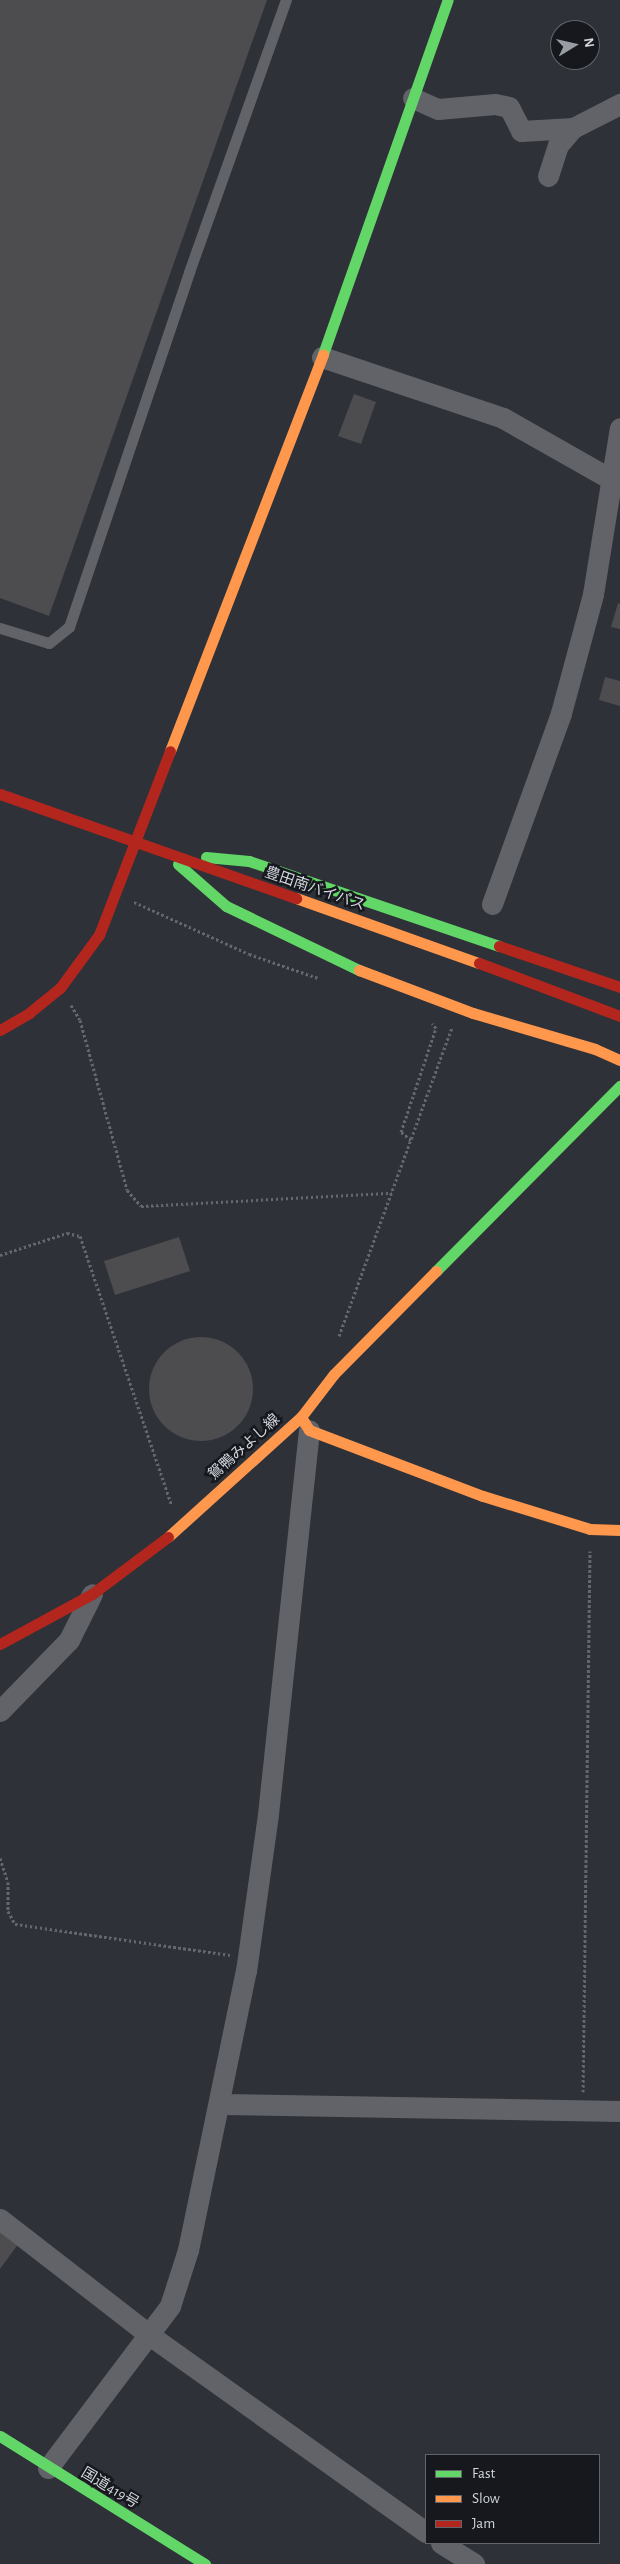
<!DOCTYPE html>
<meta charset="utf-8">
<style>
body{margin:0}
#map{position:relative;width:620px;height:2564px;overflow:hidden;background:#2e3138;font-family:"Alegreya Sans","Noto Sans JP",sans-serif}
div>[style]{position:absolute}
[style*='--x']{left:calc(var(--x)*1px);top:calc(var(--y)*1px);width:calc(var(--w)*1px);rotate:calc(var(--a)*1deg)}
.building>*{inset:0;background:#4d4c4e}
.round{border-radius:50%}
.path>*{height:3px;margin-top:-1.5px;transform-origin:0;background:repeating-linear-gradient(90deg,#65676c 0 2.5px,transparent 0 5px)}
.lane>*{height:11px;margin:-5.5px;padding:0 5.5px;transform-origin:5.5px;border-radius:5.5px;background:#616368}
.street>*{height:21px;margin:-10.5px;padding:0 10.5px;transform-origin:10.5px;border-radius:10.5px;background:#616368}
.fast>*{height:11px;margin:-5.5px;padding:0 5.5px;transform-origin:5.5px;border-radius:5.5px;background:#63d668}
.slow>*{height:11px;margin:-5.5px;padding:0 5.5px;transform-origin:5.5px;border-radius:5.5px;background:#ff974d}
.jam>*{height:11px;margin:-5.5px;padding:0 5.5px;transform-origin:5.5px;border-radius:5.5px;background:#b3261e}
span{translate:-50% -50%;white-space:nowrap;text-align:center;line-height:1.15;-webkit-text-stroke:5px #16181d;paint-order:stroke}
.street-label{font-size:15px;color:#d1d5dc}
.legend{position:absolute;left:425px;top:2454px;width:175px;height:90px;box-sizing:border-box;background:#16181d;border:1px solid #616469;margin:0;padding:6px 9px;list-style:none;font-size:15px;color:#d1d5dc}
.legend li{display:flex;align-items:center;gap:10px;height:25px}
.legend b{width:25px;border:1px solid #616469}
.north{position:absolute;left:550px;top:20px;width:50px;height:50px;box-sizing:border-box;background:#16181d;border:1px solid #616469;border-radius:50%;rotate:81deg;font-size:14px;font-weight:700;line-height:20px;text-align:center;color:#d1d5dc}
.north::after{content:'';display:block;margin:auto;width:18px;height:22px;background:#989ca3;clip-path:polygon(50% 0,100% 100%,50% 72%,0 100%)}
</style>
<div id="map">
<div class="building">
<div style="clip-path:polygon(0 0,267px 0,49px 616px,0 598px)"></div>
<div style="clip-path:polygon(354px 394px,376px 402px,361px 444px,338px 436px)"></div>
<div style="clip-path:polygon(618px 603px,620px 604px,620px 629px,611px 627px)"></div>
<div style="clip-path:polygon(605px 677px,620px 681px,620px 706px,599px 700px)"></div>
<div style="clip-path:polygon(179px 1237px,190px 1271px,115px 1295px,104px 1261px)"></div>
<div class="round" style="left:149px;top:1337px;width:104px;height:104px"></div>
<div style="clip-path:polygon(0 2228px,19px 2243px,0 2269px)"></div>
</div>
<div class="path">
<div style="--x:134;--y:902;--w:126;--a:24.3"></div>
<div style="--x:249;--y:954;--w:73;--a:19.2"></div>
<div style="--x:71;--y:1005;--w:17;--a:59"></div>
<div style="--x:80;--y:1020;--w:176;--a:74.5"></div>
<div style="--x:127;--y:1190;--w:21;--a:49"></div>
<div style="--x:141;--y:1206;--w:251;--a:-3"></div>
<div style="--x:411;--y:1140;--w:13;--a:-141"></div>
<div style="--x:401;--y:1132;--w:110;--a:-71.4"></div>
<div style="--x:436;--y:1028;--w:6;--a:-129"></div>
<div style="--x:0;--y:1255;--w:71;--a:-18.2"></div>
<div style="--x:67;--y:1233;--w:13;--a:13"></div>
<div style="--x:80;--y:1236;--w:283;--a:71.2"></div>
<div style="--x:339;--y:1336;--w:329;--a:-69.9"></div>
<div style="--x:0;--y:1858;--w:25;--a:72"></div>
<div style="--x:8;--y:1882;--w:29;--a:90"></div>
<div style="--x:8;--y:1911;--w:15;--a:62"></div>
<div style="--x:15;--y:1924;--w:217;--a:8.2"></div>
<div style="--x:583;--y:2092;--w:541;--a:-89.26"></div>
</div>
<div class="lane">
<div style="--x:0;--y:628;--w:51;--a:17"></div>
<div style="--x:49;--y:643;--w:26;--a:-39"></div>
<div style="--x:69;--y:627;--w:375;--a:-71.3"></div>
<div style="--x:189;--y:272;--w:289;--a:-70.4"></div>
</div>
<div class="street">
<div style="--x:413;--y:98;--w:27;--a:24"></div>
<div style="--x:438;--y:109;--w:57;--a:-5"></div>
<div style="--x:495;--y:104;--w:14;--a:12"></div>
<div style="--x:509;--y:107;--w:27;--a:63"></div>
<div style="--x:521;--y:131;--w:52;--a:-3.3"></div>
<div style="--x:548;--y:176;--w:33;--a:-72"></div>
<div style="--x:558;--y:145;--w:23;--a:-49"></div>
<div style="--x:573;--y:128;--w:53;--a:-27.1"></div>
<div style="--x:322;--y:357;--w:191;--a:18.6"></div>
<div style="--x:503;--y:418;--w:125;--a:29.6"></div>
<div style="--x:492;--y:904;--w:203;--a:-70.1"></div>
<div style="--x:561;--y:713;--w:123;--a:-74.9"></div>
<div style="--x:593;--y:594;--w:168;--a:-80.8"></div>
<div style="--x:0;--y:1711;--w:99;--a:-45.8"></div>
<div style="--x:69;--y:1640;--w:51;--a:-63.4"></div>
<div style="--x:220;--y:2104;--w:400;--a:1"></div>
<div style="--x:0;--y:2219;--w:187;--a:37.8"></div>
<div style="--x:148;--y:2334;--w:341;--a:35.5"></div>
<div style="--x:48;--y:2468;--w:203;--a:-53"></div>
<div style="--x:170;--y:2306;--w:59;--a:-72.2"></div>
<div style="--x:188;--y:2250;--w:285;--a:-78.3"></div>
<div style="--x:246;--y:1971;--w:159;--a:-82"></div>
<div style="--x:268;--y:1814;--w:386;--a:-83.9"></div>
<div style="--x:441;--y:2543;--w:39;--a:32"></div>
</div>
<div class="fast">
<div style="--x:323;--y:354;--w:375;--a:-70.6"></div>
<div style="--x:206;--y:857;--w:43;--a:5.3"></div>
<div style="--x:249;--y:861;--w:264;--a:18.8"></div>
<div style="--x:178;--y:864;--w:64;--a:41.2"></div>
<div style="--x:226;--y:906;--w:148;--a:25.7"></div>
<div style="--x:436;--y:1271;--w:261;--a:-45.2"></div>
<div style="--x:0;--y:2436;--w:242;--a:32"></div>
</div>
<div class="slow">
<div style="--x:170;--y:751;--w:425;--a:-68.9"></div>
<div style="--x:296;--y:898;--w:194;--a:19.6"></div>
<div style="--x:359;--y:970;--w:122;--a:20.7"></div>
<div style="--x:473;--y:1013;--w:127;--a:16.4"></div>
<div style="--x:595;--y:1049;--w:27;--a:24"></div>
<div style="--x:301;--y:1417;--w:15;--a:58"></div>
<div style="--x:309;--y:1430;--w:186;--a:20.8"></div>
<div style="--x:483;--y:1496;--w:112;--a:17.1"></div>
<div style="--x:590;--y:1529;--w:30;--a:2"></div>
<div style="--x:168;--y:1537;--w:179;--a:-42.1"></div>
<div style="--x:301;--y:1417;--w:54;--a:-52.5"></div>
<div style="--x:334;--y:1374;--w:145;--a:-45.3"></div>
</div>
<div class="jam">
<div style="--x:0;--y:794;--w:314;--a:19.4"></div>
<div style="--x:499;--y:946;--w:128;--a:18.7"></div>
<div style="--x:479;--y:963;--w:151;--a:20.6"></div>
<div style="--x:0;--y:1030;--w:34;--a:-30"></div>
<div style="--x:29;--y:1013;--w:40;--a:-39"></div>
<div style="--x:60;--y:988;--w:66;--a:-53.7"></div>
<div style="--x:99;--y:935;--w:197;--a:-68.9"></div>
<div style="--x:0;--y:1644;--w:105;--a:-28.5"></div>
<div style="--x:92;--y:1594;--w:95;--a:-36.9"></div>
</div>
<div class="street-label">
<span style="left:315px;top:889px;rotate:19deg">豊田南バイパス</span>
<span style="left:244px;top:1447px;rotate:-42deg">鴛鴨みよし線</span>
<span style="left:110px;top:2488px;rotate:31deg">国道419号</span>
</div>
<ul class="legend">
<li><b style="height:6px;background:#63d668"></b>Fast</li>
<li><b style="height:6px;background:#ff974d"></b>Slow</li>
<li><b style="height:6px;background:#b3261e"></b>Jam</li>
</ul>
<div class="north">N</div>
</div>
